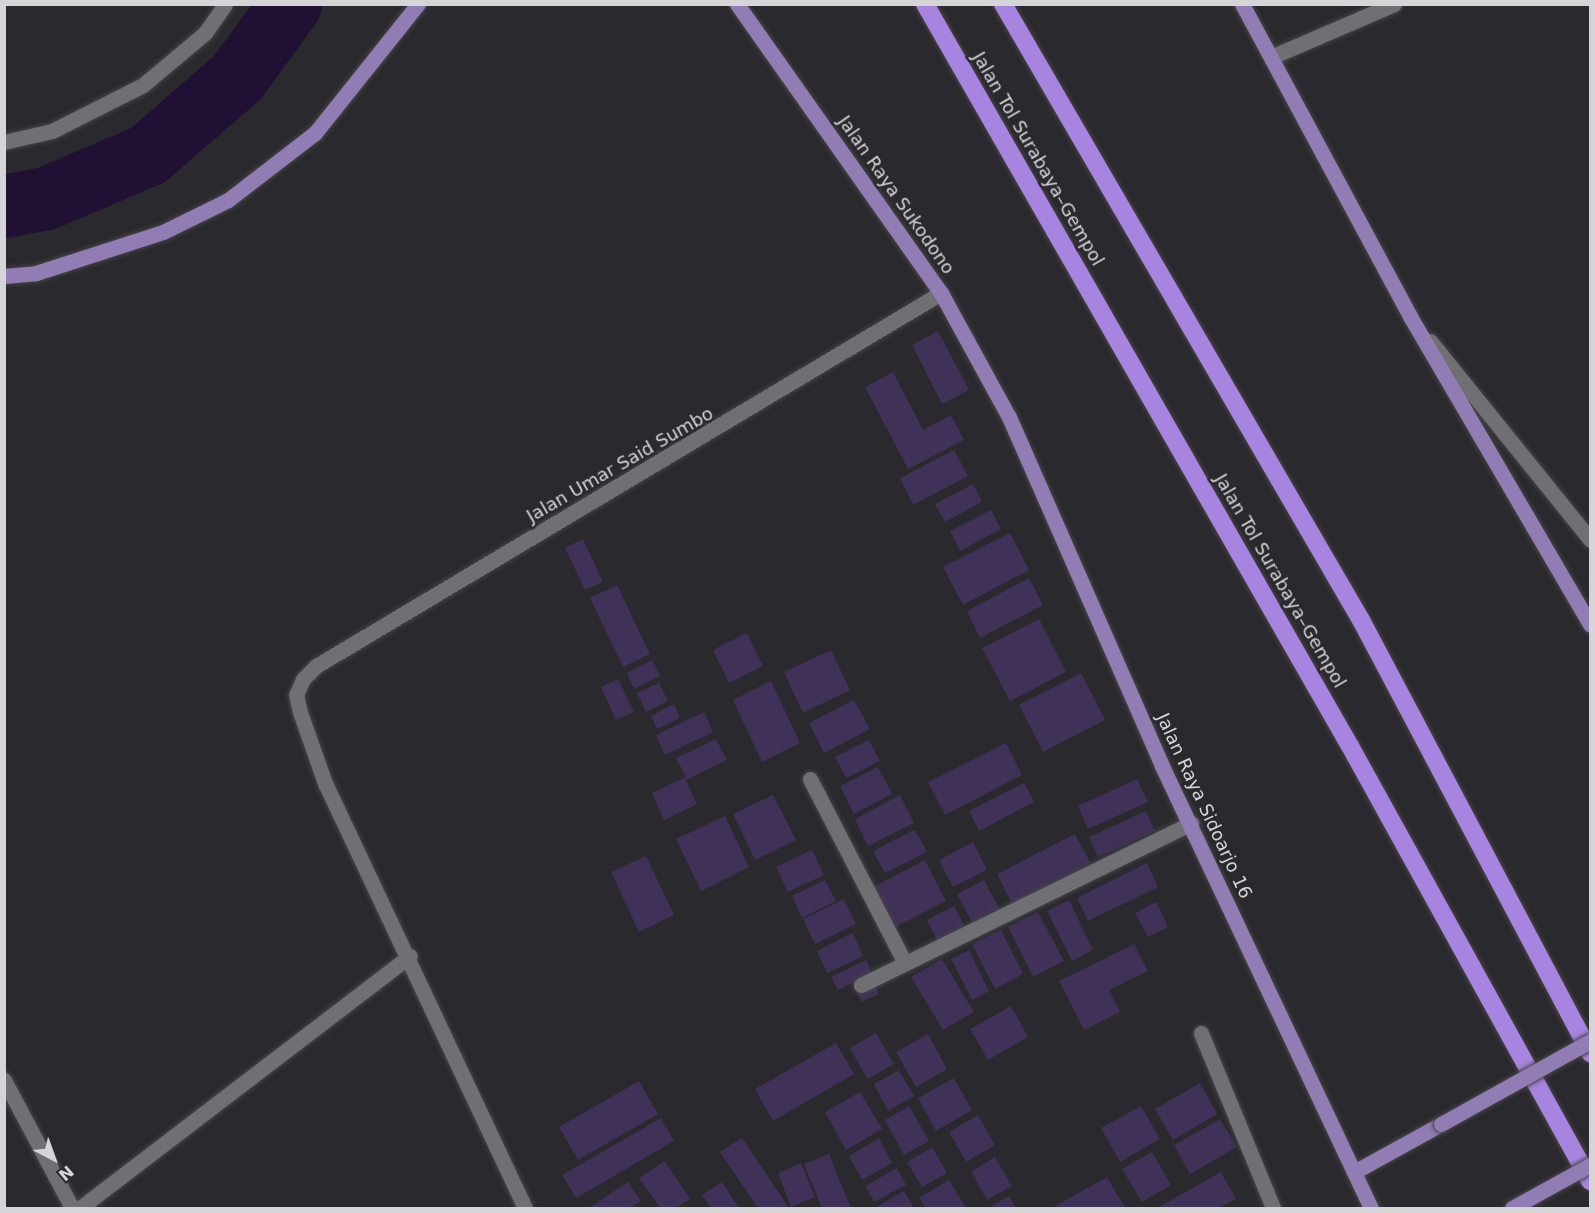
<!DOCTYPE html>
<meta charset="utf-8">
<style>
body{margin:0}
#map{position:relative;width:1595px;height:1213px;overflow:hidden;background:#2a292d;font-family:"DejaVu Sans",sans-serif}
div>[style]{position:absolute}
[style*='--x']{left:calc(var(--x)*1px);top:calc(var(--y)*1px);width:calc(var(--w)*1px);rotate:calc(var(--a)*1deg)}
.river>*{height:63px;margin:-31.5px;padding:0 31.5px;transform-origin:31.5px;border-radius:31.5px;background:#201034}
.building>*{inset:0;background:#403158}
.roads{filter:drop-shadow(0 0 2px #454547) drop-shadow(0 0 2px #454547)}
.minor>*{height:15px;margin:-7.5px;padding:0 7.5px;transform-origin:7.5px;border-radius:7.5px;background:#706f73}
.major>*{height:15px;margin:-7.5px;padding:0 7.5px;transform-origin:7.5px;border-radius:7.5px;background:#917cb4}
.highway>*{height:18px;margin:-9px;padding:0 9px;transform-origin:9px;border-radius:9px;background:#a784df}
.bridges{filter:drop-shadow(0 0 2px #454547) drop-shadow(0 0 2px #454547)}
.major-bridge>*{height:15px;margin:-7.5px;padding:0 7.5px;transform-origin:7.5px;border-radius:7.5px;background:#917cb4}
span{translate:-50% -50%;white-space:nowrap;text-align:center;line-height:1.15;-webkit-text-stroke:5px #2a292d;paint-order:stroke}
.street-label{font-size:18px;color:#d5d5d7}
.frame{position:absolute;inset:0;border:6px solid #d5d5d7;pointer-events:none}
.north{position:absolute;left:24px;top:1129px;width:60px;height:60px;-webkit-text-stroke:4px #2a292d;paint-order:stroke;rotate:139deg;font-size:16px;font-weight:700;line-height:24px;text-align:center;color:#d5d5d7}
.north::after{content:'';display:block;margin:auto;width:21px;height:27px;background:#d5d5d7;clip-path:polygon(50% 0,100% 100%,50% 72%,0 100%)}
</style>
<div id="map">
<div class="river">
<div style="--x:4;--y:206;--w:43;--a:-10.8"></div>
<div style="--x:46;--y:198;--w:110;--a:-23.1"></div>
<div style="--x:147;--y:155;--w:119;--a:-40.9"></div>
<div style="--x:237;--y:77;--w:90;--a:-54"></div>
</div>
<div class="building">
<div style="clip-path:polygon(938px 331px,969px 390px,942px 404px,912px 345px)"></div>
<div style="clip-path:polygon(893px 372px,923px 430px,951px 415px,964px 440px,908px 469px,865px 387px)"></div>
<div style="clip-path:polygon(954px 450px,968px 476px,913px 505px,900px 478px)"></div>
<div style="clip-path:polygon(973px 484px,982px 502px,945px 522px,935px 504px)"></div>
<div style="clip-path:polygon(991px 510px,1001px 529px,960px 551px,950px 531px)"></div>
<div style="clip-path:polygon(1010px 533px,1029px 570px,963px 605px,943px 567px)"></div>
<div style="clip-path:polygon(583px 539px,603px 582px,585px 590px,565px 548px)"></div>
<div style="clip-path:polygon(1029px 578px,1043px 605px,980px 638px,967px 611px)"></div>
<div style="clip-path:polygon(617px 585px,650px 654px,623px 667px,590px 598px)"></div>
<div style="clip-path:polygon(1039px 619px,1066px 672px,1010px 701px,982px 648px)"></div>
<div style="clip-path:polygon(747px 633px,763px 666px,729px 683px,713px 650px)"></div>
<div style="clip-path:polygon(831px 650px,850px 690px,803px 713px,784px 672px)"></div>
<div style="clip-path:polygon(652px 660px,660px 676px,634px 689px,627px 673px)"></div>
<div style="clip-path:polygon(1081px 673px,1105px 720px,1043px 752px,1019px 705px)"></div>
<div style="clip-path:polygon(618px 679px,634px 712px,616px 720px,601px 687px)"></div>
<div style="clip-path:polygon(771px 681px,800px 743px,762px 762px,733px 700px)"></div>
<div style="clip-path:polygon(659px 683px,668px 701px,646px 712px,637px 693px)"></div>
<div style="clip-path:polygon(854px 700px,870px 729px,824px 753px,809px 723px)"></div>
<div style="clip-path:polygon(674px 704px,680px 718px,657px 729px,651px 716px)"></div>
<div style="clip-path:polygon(704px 712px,713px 732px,665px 755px,656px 735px)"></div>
<div style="clip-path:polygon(716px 739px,727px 760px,686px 780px,697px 804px,664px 820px,652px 793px,686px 777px,676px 758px)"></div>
<div style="clip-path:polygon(869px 740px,880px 761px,846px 778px,835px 757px)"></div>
<div style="clip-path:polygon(1006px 743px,1022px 775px,945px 815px,928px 782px)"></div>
<div style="clip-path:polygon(878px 767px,892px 794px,854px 814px,840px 786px)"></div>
<div style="clip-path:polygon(1137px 779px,1148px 802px,1088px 829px,1078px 806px)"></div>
<div style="clip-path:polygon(1024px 783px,1034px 802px,979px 831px,969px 811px)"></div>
<div style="clip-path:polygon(773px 795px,796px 840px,755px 860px,733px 814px)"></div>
<div style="clip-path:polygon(900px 795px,914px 823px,868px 846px,855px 819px)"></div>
<div style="clip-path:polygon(1146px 811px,1155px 831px,1098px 857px,1089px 837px)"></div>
<div style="clip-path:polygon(725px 816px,749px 867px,701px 891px,676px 839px)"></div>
<div style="clip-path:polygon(915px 830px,927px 852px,885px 873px,873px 851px)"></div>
<div style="clip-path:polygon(1075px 834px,1091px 864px,1012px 904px,997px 874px)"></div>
<div style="clip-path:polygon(973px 842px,987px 870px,953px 887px,939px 860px)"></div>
<div style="clip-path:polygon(812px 850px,824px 875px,788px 892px,776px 867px)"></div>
<div style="clip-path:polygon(646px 856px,674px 915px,639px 932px,611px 872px)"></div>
<div style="clip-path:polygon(925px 860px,946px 901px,894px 928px,873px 887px)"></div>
<div style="clip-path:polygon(1147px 863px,1158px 887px,1088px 921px,1077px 898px)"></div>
<div style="clip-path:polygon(825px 880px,836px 901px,802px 918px,792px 896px)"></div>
<div style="clip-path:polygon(984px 880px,1000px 910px,973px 924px,957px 894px)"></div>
<div style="clip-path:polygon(844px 899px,856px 924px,815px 944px,803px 919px)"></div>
<div style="clip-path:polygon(1069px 900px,1093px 950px,1072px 961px,1047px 911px)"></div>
<div style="clip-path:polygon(1156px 902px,1168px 927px,1148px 937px,1135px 913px)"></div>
<div style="clip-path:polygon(954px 906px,966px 928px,938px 942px,927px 920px)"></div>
<div style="clip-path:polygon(1038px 912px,1064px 961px,1033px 977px,1008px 927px)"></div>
<div style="clip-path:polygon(1001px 930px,1023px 974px,995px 989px,972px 944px)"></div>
<div style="clip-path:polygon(853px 933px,863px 956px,827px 973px,817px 951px)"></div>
<div style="clip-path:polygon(1134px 944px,1148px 971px,1109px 990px,1120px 1012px,1084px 1030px,1059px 981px)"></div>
<div style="clip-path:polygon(969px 950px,989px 991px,972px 1000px,951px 959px)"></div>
<div style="clip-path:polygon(942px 959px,974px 1012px,943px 1030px,911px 977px)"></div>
<div style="clip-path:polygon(866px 960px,872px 974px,838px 990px,831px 977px)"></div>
<div style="clip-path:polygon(874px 982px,879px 994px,861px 1002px,856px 991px)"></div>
<div style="clip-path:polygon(1011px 1006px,1028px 1037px,988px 1060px,970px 1029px)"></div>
<div style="clip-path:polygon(876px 1033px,894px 1064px,867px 1079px,850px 1048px)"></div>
<div style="clip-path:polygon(928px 1034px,947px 1069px,916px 1087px,896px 1052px)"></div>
<div style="clip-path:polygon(836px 1043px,854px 1074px,773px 1121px,755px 1089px)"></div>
<div style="clip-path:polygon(899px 1070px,914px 1096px,888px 1111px,874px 1084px)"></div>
<div style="clip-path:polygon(954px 1078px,972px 1110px,936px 1131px,918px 1098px)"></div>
<div style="clip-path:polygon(639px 1081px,658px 1114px,578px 1160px,559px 1127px)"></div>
<div style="clip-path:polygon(1200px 1083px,1217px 1114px,1173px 1140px,1155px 1109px)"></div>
<div style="clip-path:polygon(860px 1092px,882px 1129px,846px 1150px,825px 1112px)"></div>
<div style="clip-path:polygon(909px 1106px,929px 1141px,904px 1155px,885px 1120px)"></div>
<div style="clip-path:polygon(1141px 1106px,1160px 1139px,1120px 1162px,1101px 1128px)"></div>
<div style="clip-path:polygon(978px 1115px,995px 1145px,966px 1162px,949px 1132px)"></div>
<div style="clip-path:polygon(661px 1118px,674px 1141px,576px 1198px,562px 1175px)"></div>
<div style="clip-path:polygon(1220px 1119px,1237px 1147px,1190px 1174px,1174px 1145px)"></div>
<div style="clip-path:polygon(742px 1138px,789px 1208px,758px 1208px,720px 1152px)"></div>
<div style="clip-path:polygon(879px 1138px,892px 1163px,862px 1180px,849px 1156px)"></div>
<div style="clip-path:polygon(932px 1147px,947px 1173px,922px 1187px,907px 1162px)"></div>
<div style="clip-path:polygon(1152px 1152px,1171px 1185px,1142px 1202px,1122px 1169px)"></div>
<div style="clip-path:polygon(829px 1154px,851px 1208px,822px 1208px,804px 1164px)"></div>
<div style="clip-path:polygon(995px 1157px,1012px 1186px,987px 1200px,971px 1172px)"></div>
<div style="clip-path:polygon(665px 1161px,690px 1199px,676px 1208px,660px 1208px,639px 1178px)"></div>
<div style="clip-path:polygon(801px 1163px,815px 1197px,791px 1207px,778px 1173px)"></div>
<div style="clip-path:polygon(897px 1168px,906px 1185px,874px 1202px,865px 1186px)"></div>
<div style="clip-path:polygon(1221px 1172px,1236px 1199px,1219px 1208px,1157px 1208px)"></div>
<div style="clip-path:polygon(1107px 1177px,1125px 1208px,1052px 1208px)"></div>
<div style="clip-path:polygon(949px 1180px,966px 1208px,925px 1208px,919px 1198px)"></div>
<div style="clip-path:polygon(628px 1182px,641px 1201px,630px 1208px,589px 1208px)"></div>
<div style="clip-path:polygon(722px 1182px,739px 1208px,711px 1208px,702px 1195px)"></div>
<div style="clip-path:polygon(904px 1191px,914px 1208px,874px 1208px)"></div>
<div style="clip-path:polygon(1009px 1196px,1016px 1208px,988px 1208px)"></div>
</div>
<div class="roads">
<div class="minor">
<div style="--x:1271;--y:57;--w:134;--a:-23.3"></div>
<div style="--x:4;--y:142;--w:49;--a:-12.9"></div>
<div style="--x:52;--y:131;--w:102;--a:-26.8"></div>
<div style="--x:143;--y:85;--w:81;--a:-40"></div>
<div style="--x:205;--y:33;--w:35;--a:-55"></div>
<div style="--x:1430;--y:341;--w:255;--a:51.1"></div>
<div style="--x:810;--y:779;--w:207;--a:62.7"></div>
<div style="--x:861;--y:985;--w:368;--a:-26.1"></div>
<div style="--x:1201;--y:1033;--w:189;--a:67.6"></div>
<div style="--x:4;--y:1080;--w:145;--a:62"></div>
<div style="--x:80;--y:1208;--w:415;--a:-37.4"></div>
<div style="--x:525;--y:1208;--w:467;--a:-115.2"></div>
<div style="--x:326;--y:786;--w:78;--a:-109.4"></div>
<div style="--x:300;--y:712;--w:17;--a:-103"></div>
<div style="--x:296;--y:695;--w:17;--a:-66"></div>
<div style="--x:303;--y:679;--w:18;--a:-45"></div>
<div style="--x:316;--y:666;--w:728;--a:-30.83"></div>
</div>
<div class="major">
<div style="--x:737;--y:4;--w:354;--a:54.8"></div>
<div style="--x:941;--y:293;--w:141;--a:61.3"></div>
<div style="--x:1009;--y:417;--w:381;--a:66.3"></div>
<div style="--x:1162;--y:766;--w:489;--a:64.7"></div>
<div style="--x:1242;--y:4;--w:357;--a:61.7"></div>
<div style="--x:1411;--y:318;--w:355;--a:59.7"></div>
<div style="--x:4;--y:276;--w:32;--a:-5"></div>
<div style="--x:36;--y:273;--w:133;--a:-17.9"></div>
<div style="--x:163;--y:232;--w:72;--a:-26.2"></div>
<div style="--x:228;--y:200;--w:110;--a:-37.6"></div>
<div style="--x:315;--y:133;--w:165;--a:-51.4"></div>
<div style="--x:1354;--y:1172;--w:99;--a:-28.9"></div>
</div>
<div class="highway">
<div style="--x:925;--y:4;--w:855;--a:60.2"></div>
<div style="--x:1350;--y:746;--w:497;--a:61.1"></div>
<div style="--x:1003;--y:4;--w:712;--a:59.84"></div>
<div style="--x:1361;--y:620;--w:490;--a:62.1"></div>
</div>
</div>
<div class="bridges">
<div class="major-bridge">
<div style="--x:1441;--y:1124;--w:171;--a:-29.1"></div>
<div style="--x:1512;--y:1208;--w:89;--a:-28.9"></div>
</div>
</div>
<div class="street-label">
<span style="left:1038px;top:159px;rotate:60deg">Jalan Tol Surabaya–Gempol</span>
<span style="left:896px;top:195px;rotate:55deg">Jalan Raya Sukodono</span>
<span style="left:620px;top:465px;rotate:-30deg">Jalan Umar Said Sumbo</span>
<span style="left:1280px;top:581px;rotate:60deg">Jalan Tol Surabaya–Gempol</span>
<span style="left:1204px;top:806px;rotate:65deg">Jalan Raya Sidoarjo 16</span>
</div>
<div class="frame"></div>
<div class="north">N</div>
</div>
